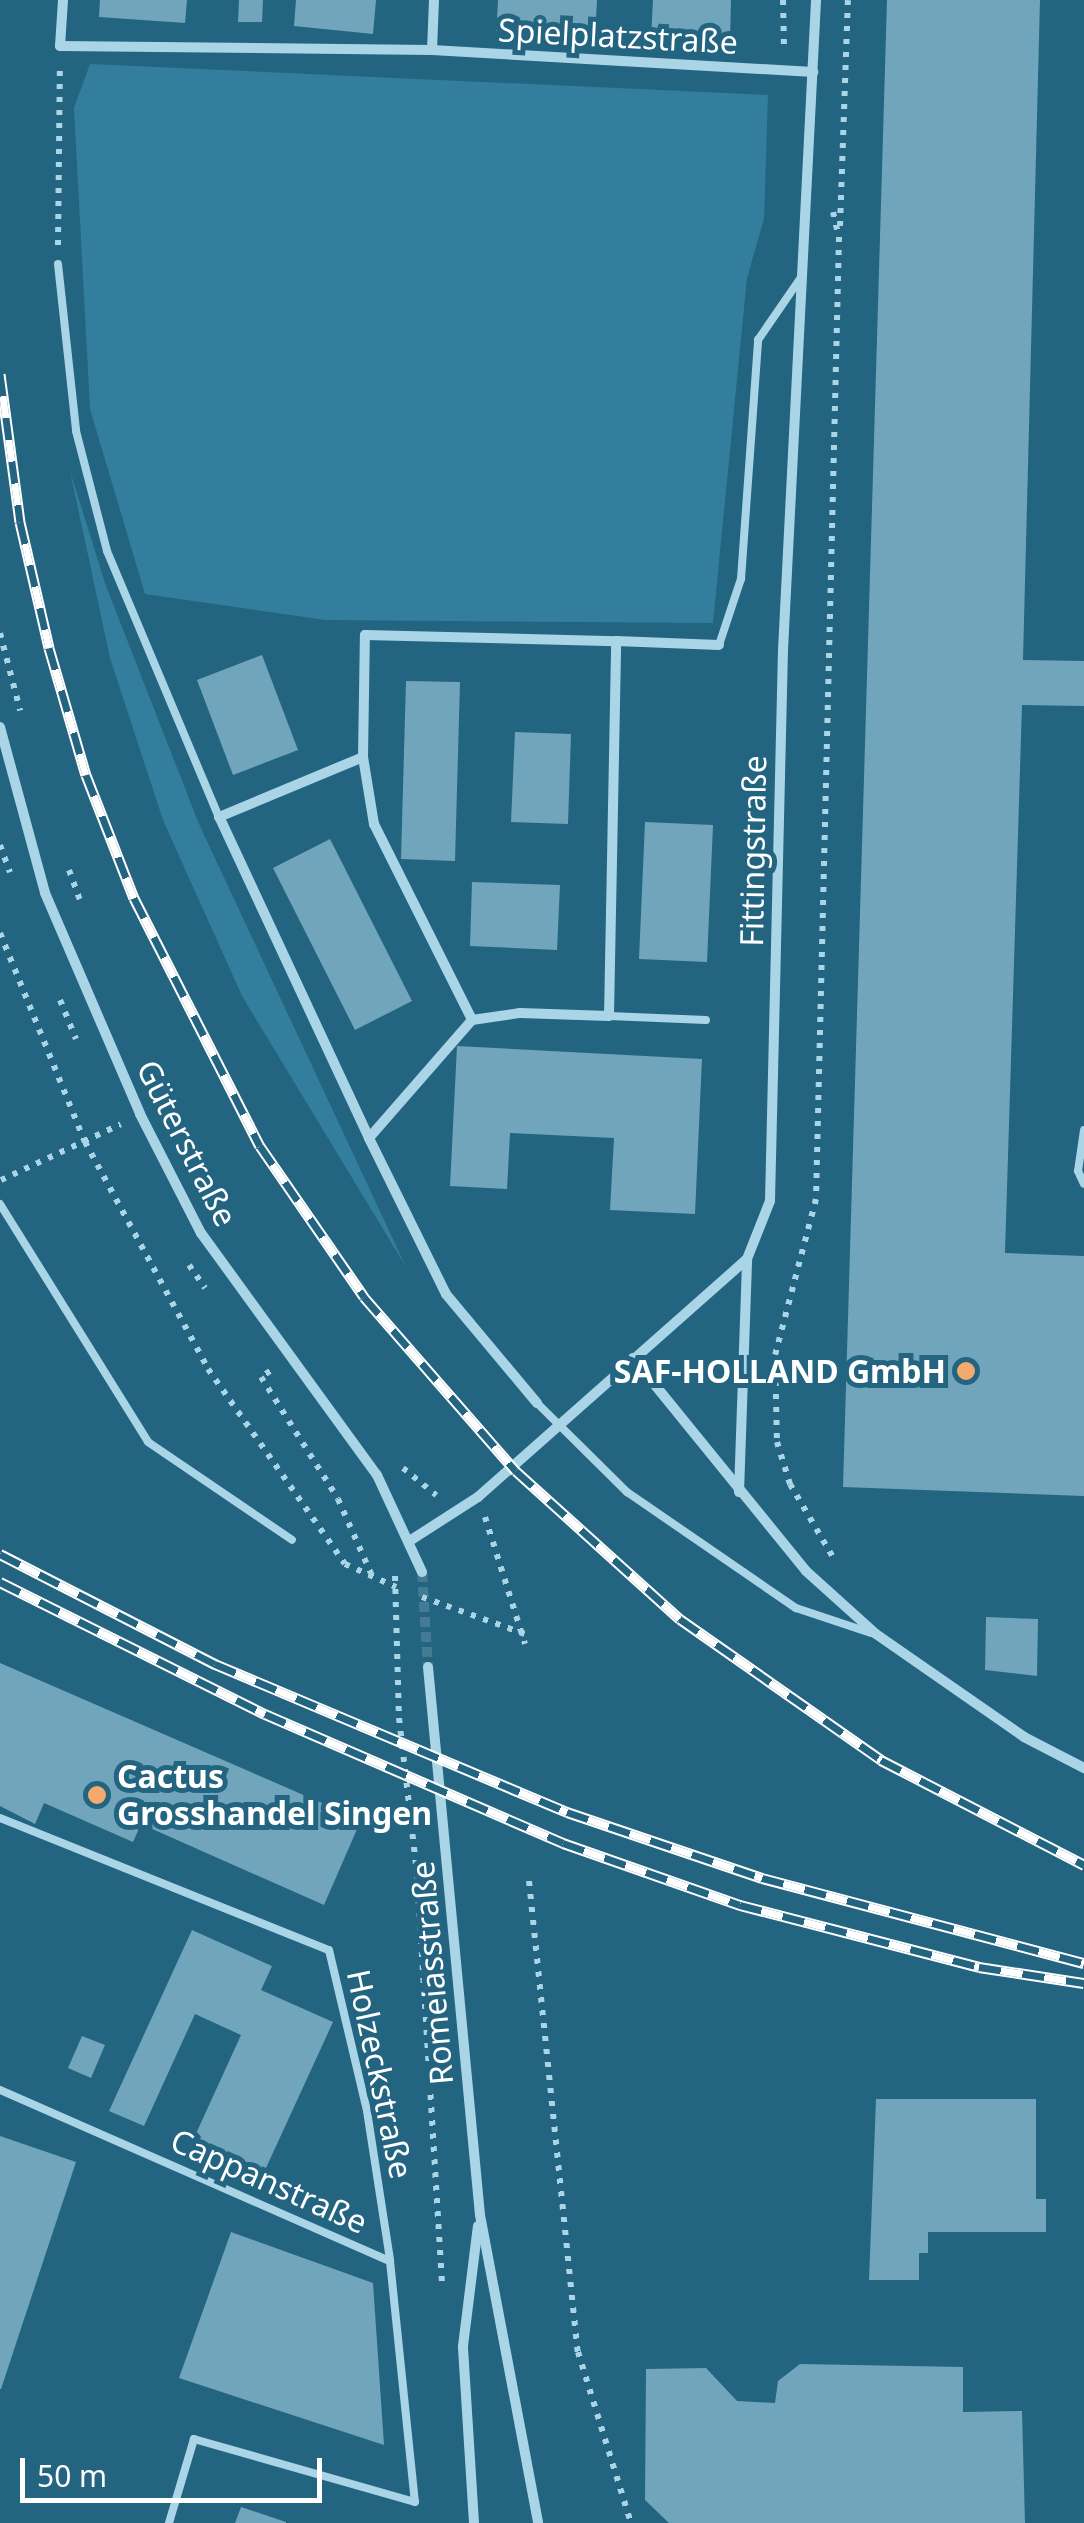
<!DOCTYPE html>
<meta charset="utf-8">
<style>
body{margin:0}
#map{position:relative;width:1084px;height:2523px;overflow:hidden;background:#236481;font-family:"Noto Sans",sans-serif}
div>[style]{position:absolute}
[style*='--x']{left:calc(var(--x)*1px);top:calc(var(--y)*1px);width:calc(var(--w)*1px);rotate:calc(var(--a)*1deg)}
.green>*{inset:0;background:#337e9d}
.building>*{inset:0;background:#70a5bb}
.street-tunnel>*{height:10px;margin-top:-5px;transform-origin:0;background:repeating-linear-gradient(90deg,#447b94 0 10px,transparent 0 15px)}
.path>*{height:6px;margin-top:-3px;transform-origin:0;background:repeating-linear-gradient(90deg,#aad5e7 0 5px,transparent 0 13px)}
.lane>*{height:8px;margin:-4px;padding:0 4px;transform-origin:4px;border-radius:4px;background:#aad5e7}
.street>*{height:10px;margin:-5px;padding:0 5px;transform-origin:5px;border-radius:5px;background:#aad5e7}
.rail>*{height:11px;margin-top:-5.5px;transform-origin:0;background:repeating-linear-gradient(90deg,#236481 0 22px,#fff 0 44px);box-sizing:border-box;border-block:2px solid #fff}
.dots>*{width:28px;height:28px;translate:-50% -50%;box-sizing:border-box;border:5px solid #236481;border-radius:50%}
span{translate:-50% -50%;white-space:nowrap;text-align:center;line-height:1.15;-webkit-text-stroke:10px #236481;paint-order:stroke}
.street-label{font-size:32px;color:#fff}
.poi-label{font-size:32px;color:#fff;font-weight:700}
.right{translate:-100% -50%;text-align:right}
.left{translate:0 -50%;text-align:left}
.scale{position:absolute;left:20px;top:2458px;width:302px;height:45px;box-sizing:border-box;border:5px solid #fff;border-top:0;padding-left:12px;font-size:30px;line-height:35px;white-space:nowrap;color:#fff;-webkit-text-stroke:8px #236481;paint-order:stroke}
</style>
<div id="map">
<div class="green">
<div style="clip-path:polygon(90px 64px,768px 95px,764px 219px,747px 278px,713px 623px,325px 620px,145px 594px,90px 409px,74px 108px)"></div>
<div style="clip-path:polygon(70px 471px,106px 586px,199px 824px,406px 1267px,242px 996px,163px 820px,110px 658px)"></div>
</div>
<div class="building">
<div style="clip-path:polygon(100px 0,187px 0,185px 23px,99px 17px)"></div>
<div style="clip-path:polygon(239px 0,263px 0,262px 22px,238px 22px)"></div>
<div style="clip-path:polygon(296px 0,376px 0,373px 34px,294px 26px)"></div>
<div style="clip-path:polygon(498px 0,597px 0,595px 39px,496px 36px)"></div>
<div style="clip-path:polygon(653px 0,731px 0,730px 40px,651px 38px)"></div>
<div style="clip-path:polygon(887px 0,1040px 0,1023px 660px,1084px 661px,1084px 706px,1022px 705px,1005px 1253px,1084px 1256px,1084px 1496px,843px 1487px)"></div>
<div style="clip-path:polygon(262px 655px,298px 750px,233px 775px,197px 680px)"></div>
<div style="clip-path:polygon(406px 681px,460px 682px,455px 861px,401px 859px)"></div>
<div style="clip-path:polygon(515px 732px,571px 734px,568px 824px,511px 822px)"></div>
<div style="clip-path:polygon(645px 822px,713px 825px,707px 962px,639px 959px)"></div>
<div style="clip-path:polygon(330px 839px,412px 1001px,355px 1030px,273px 868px)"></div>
<div style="clip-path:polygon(472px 882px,560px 885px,557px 950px,470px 946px)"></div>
<div style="clip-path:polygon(457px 1046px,702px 1059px,695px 1214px,610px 1210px,614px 1138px,510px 1133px,507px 1189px,450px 1186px)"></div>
<div style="clip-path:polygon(986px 1617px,1038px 1619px,1037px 1676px,985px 1670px)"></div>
<div style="clip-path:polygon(0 1663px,361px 1820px,324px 1905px,141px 1824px,133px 1842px,44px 1803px,35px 1824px,0 1806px)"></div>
<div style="clip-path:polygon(192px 1930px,272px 1966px,261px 1990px,333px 2022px,260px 2181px,189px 2149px,241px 2035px,195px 2014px,144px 2126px,109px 2111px)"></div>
<div style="clip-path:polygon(82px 2036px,105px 2045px,91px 2078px,68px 2068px)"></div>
<div style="clip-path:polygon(876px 2099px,1036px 2099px,1036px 2199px,1046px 2199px,1046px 2232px,928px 2232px,928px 2253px,919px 2253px,919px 2280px,869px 2280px)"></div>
<div style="clip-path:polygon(0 2136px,76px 2162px,1px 2389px,0 2389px)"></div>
<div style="clip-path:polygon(231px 2232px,373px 2283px,384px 2445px,179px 2378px)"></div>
<div style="clip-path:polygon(800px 2364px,963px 2367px,963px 2412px,1022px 2411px,1025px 2523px,669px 2523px,645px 2500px,646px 2369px,706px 2368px,737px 2401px,775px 2403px,778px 2381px)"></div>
<div style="clip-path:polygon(241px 2507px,286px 2522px,286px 2523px,235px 2523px)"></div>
</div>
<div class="street-tunnel">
<div style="--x:422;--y:1572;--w:95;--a:86.4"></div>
</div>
<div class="path">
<div style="--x:783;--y:0;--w:49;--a:88.8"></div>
<div style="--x:833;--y:212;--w:26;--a:77"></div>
<div style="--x:839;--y:237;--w:962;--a:91.37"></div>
<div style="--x:816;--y:1199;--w:161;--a:104.7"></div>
<div style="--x:775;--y:1355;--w:87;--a:88.7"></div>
<div style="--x:777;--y:1442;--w:44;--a:72.8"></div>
<div style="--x:790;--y:1484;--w:87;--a:59.6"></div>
<div style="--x:840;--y:226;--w:226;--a:-88"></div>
<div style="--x:58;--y:245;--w:178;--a:-89.4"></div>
<div style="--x:0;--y:633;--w:80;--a:75.4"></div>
<div style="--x:0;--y:845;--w:29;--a:70"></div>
<div style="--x:69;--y:870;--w:33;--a:70"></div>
<div style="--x:0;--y:933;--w:226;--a:67.9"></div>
<div style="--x:85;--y:1142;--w:258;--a:61.5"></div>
<div style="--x:208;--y:1369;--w:238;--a:54.9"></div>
<div style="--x:345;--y:1564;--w:56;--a:24.3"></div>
<div style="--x:60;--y:1000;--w:42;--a:67.7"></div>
<div style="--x:1;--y:1180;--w:132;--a:-25"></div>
<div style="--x:189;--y:1265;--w:28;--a:55"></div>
<div style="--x:270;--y:1371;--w:11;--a:146"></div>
<div style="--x:261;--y:1377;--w:144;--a:57.7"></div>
<div style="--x:338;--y:1499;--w:86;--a:66.1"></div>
<div style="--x:403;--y:1468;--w:43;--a:39.3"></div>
<div style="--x:485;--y:1517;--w:133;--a:72.5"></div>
<div style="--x:395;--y:1576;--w:142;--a:88.4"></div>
<div style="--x:399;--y:1718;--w:157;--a:83.4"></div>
<div style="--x:417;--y:1874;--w:414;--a:86.5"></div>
<div style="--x:422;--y:1597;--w:109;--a:19.8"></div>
<div style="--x:529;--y:1881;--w:474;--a:84.1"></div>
<div style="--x:578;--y:2352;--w:179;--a:72.8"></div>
</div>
<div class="lane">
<div style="--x:58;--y:264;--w:168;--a:83.8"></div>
<div style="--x:76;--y:431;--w:124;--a:75.5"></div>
<div style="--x:107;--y:551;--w:289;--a:67.2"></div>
<div style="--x:719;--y:645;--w:70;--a:-71.6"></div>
<div style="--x:741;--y:579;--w:240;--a:-85.9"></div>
<div style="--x:758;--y:340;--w:74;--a:-55.5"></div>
<div style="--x:609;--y:1016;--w:97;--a:2.4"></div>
<div style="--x:1084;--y:1130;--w:41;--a:98.3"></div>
<div style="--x:1078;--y:1171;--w:14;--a:65"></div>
<div style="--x:0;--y:1204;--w:280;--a:58.1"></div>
<div style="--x:148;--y:1442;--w:174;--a:34.2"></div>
<div style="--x:537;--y:1403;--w:127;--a:44.7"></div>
<div style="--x:627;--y:1492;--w:205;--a:34.5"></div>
<div style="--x:796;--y:1608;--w:79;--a:18.4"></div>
<div style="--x:0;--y:1818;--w:354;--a:21.9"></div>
<div style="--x:329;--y:1950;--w:165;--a:76.7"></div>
<div style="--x:367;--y:2111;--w:151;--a:81.2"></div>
<div style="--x:0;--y:2090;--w:426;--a:23.7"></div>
<div style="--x:390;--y:2261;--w:242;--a:84.1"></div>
<div style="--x:415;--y:2502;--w:230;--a:-164.1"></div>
<div style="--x:194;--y:2439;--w:88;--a:106.6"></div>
</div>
<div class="street">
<div style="--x:63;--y:0;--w:46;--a:93.7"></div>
<div style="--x:60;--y:46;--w:372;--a:0.6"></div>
<div style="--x:432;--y:50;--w:382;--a:3.3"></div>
<div style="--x:432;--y:50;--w:50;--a:-87.7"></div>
<div style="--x:0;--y:727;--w:172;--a:74.8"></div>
<div style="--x:45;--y:893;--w:241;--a:66.7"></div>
<div style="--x:140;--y:1114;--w:134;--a:62.9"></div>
<div style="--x:201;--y:1233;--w:299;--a:54"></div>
<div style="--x:377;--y:1475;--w:107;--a:65.1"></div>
<div style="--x:363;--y:757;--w:122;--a:-89.1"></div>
<div style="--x:365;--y:635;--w:251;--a:1.4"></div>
<div style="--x:369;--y:1138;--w:354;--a:-115"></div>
<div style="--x:219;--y:817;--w:156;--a:-22.6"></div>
<div style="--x:363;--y:757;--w:68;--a:80.7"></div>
<div style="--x:374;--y:824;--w:219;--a:63.4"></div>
<div style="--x:633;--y:1358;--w:274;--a:50.9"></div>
<div style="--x:806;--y:1571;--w:94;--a:42"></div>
<div style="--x:876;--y:1634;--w:180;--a:34.8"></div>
<div style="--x:1024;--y:1737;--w:68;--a:27.3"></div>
<div style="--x:537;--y:1403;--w:142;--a:-129.9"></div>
<div style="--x:446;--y:1294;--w:174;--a:-116.3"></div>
<div style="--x:369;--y:1138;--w:157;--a:-48.9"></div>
<div style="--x:472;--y:1020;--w:49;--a:-8.3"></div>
<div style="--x:520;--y:1013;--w:89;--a:1.9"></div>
<div style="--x:609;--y:1016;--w:375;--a:-88.9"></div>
<div style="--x:616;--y:641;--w:103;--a:2.2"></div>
<div style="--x:739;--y:1492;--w:233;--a:-88"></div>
<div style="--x:411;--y:1540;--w:80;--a:-32.7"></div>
<div style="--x:478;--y:1497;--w:359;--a:-41.5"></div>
<div style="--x:747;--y:1259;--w:62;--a:-68.4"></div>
<div style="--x:770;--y:1201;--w:551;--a:-88.65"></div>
<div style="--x:783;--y:650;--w:651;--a:-87.09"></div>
<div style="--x:428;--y:1667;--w:550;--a:84.58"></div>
<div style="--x:480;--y:2215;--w:313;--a:79.3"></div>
<div style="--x:474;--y:2523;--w:177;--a:-93.6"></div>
<div style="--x:463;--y:2346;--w:121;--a:-82.9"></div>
</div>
<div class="rail">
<div style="--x:0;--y:374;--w:149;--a:82.3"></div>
<div style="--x:20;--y:522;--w:129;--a:77"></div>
<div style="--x:49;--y:648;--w:132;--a:73.8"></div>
<div style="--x:86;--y:775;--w:132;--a:68.7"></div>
<div style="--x:134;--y:898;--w:278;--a:63.1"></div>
<div style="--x:260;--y:1146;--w:183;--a:55.4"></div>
<div style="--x:364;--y:1297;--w:231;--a:48.9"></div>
<div style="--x:516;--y:1471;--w:221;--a:42.1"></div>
<div style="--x:680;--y:1619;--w:246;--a:35"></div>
<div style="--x:881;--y:1760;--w:229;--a:27.3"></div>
<div style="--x:0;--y:1554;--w:242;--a:27.1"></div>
<div style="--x:215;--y:1664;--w:382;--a:22.8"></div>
<div style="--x:567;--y:1812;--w:206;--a:18.7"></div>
<div style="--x:762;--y:1878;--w:333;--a:14.8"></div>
<div style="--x:0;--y:1582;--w:296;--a:26.5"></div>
<div style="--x:265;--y:1714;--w:325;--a:23.4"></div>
<div style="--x:563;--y:1843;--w:188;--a:19.3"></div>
<div style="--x:740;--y:1905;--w:247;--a:14.5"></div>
<div style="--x:979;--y:1967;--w:106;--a:8.7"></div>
</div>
<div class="dots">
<div style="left:966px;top:1371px;background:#f2aa6d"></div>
<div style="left:97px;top:1795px;background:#f2aa6d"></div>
</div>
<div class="street-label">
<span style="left:618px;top:36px;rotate:3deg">Spielplatzstraße</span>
<span style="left:753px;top:851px;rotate:-89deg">Fittingstraße</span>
<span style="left:187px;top:1143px;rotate:63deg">Güterstraße</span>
<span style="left:432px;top:1973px;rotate:-95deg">Romeiasstraße</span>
<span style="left:380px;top:2074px;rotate:78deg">Holzeckstraße</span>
<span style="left:269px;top:2181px;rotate:24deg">Cappanstraße</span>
</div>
<div class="poi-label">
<span class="right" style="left:946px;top:1371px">SAF-HOLLAND GmbH</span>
<span class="left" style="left:117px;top:1795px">Cactus<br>Grosshandel Singen</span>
</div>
<div class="scale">50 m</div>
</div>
